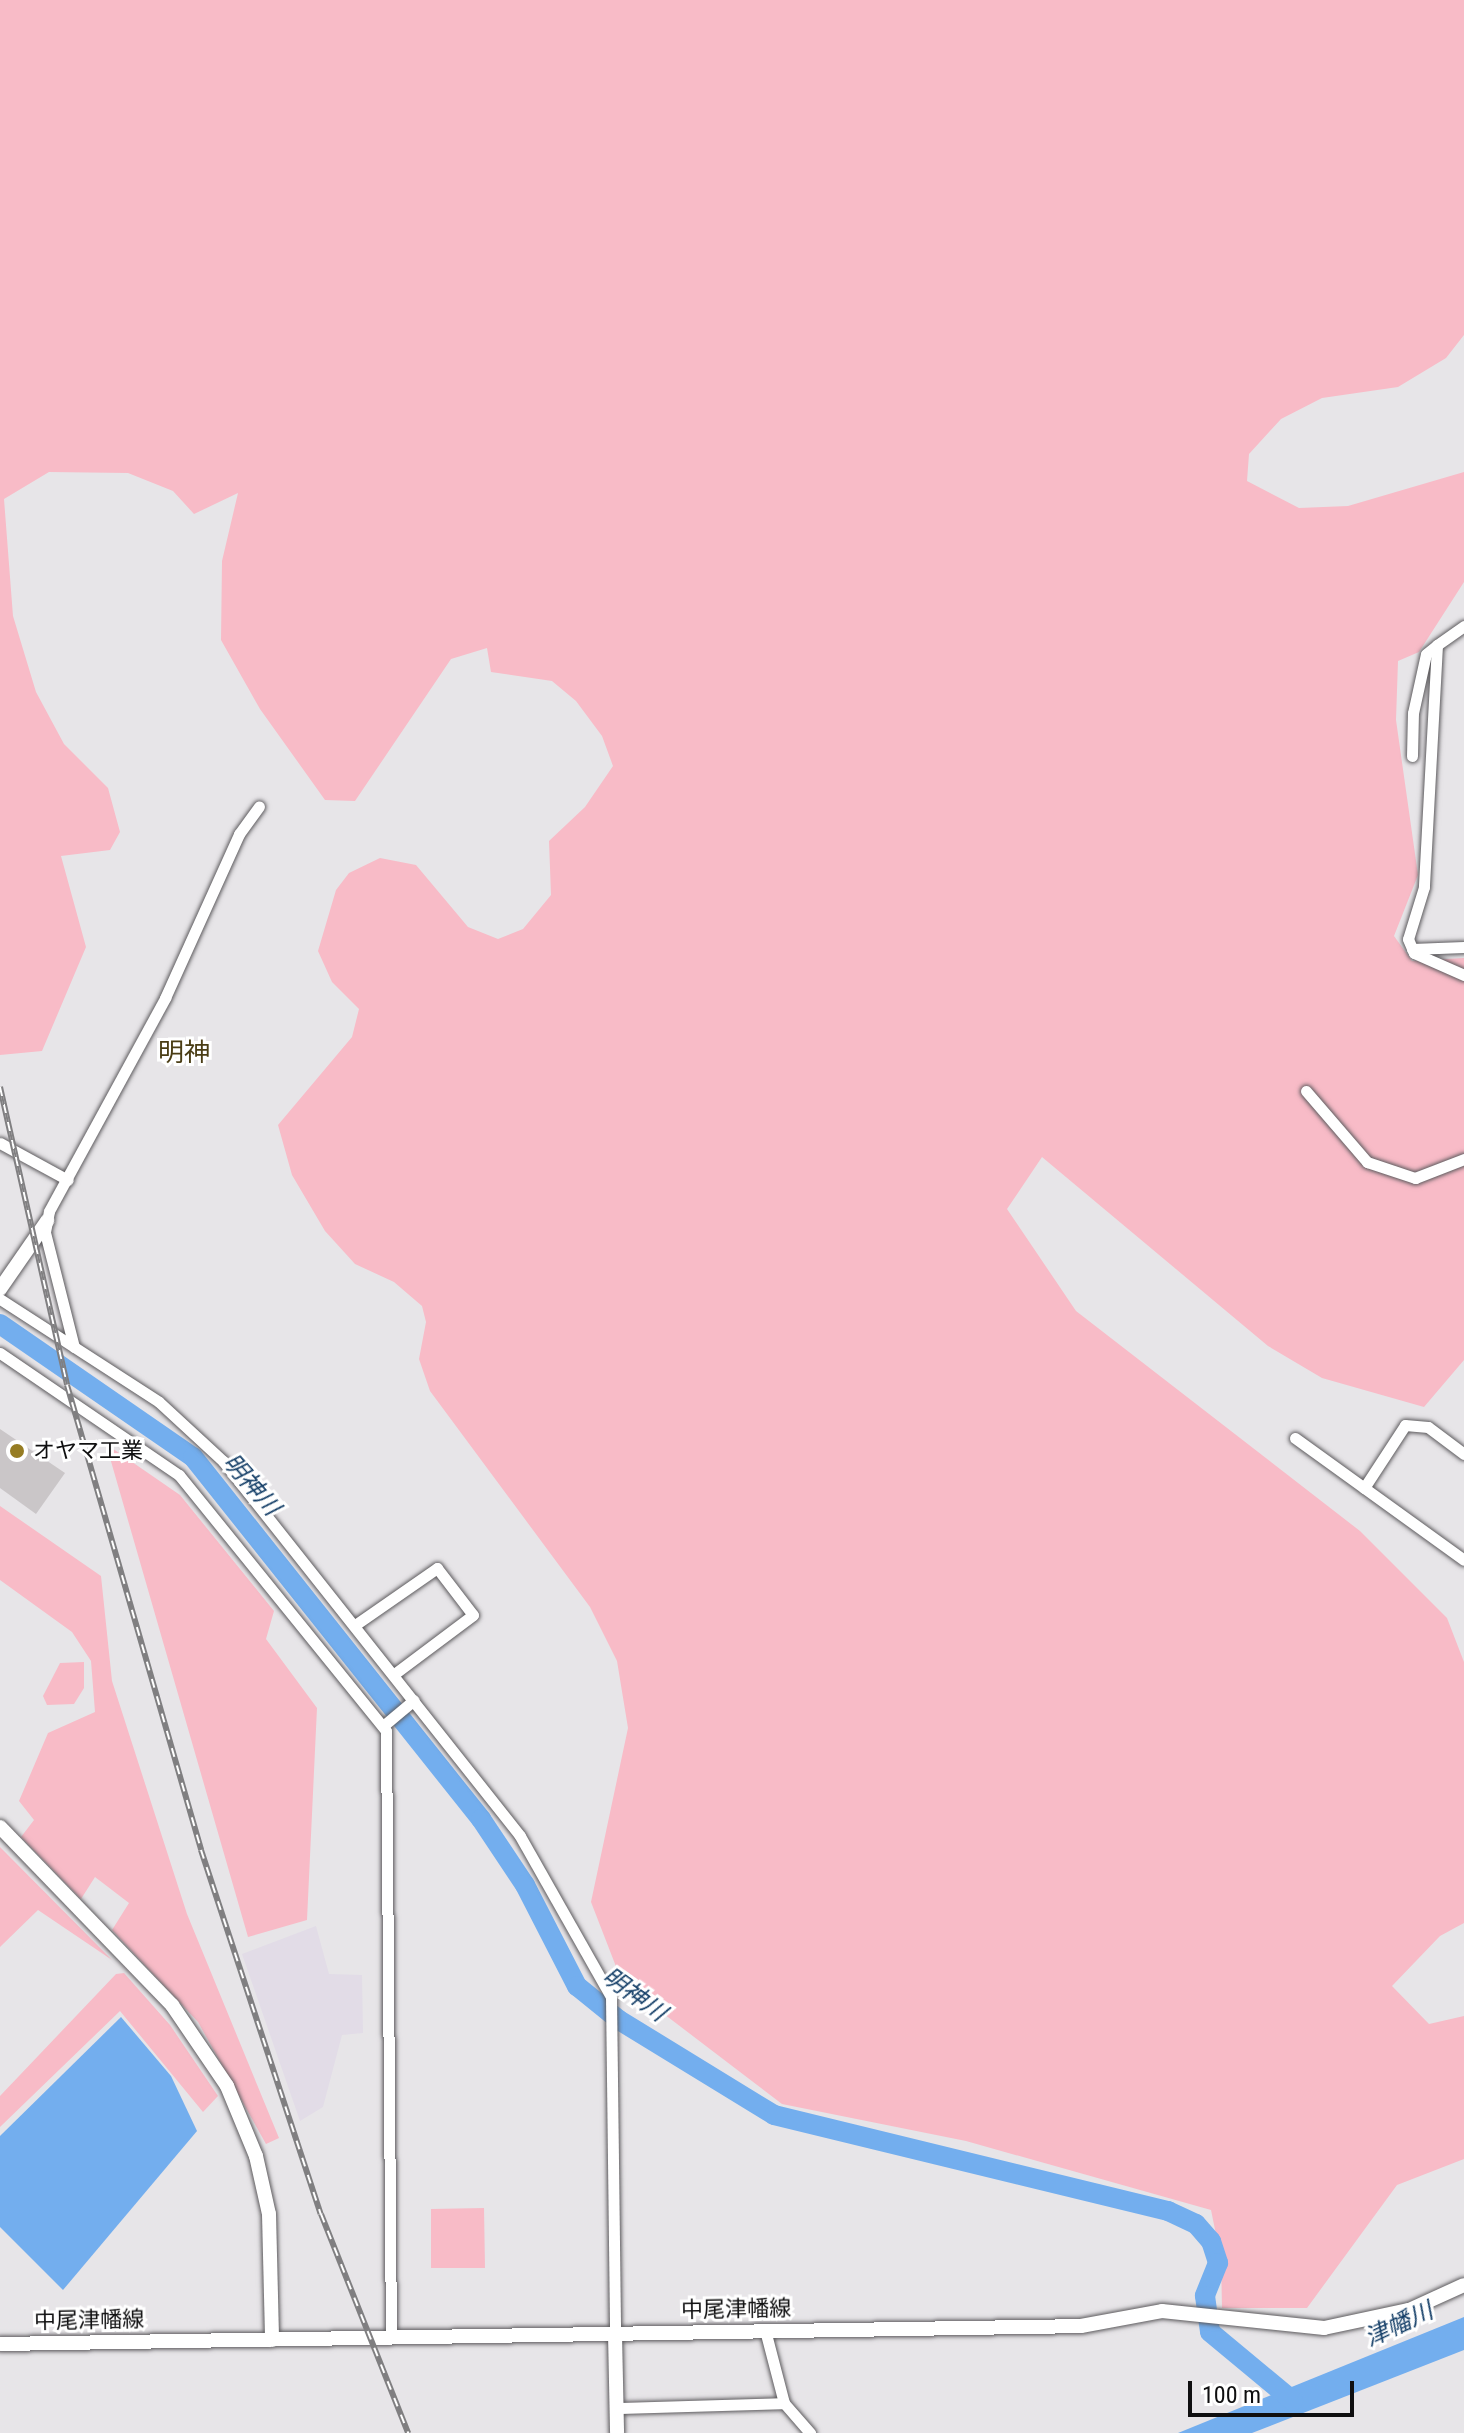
<!DOCTYPE html>
<meta charset="utf-8">
<style>
body{margin:0}
#map{position:relative;width:1464px;height:2433px;overflow:hidden;background:#e7e5e8;font-family:"Roboto Condensed","Noto Sans JP",sans-serif}
div>[style]{position:absolute}
[style*='--x']{left:calc(var(--x)*1px);top:calc(var(--y)*1px);width:calc(var(--w)*1px);rotate:calc(var(--a)*1deg)}
.built>*{inset:0;background:#e2dce7}
.green>*{inset:0;background:#f8bbc7}
.water>*{inset:0;background:#73aeee}
.river>*{height:20px;margin:-10px;padding:0 10px;transform-origin:10px;border-radius:10px;background:#73aeee}
.building>*{inset:0;background:#cac6c8}
.roads{filter:drop-shadow(0 0 2px #5d5b5e) drop-shadow(0 0 2px #5d5b5e)}
.minor>*{height:11px;margin:-5.5px;padding:0 5.5px;transform-origin:5.5px;border-radius:5.5px;background:#fff}
.tertiary>*{height:14px;margin:-7px;padding:0 7px;transform-origin:7px;border-radius:7px;background:#fff}
.secondary>*{height:14px;margin:-7px;padding:0 7px;transform-origin:7px;border-radius:7px;background:#fff}
.rail>*{height:6px;margin-top:-3px;transform-origin:0;background:repeating-linear-gradient(90deg,#fff 0 9px,#807f81 0 18px);box-sizing:border-box;border-block:2px solid #807f81}
.dots>*{width:22px;height:22px;translate:-50% -50%;box-sizing:border-box;border:4px solid #fff;border-radius:50%}
span{translate:-50% -50%;white-space:nowrap;text-align:center;line-height:1.15;-webkit-text-stroke:6px #fff;paint-order:stroke}
.poi-label{font-size:22px;color:#0f0f10}
.left{translate:0 -50%;text-align:left}
.street-label{font-size:22px;color:#0f0f10}
.water-label{font-size:24px;color:#153f68;font-style:italic}
.quarter-label{font-size:26px;color:#4a3d15}
.scale{position:absolute;left:1188px;top:2381px;width:166px;height:36px;box-sizing:border-box;border:4px solid #0f0f10;border-top:0;padding-left:10px;font-size:24px;line-height:28px;white-space:nowrap;color:#0f0f10;-webkit-text-stroke:6px #fff;paint-order:stroke}
</style>
<div id="map">
<div class="built">
<div style="clip-path:polygon(316px 1926px,329px 1974px,362px 1975px,363px 2033px,342px 2035px,323px 2107px,300px 2121px,242px 1954px)"></div>
</div>
<div class="green">
<div style="clip-path:polygon(0 0,1464px 0,1464px 335px,1446px 358px,1398px 387px,1322px 398px,1281px 419px,1249px 454px,1247px 481px,1299px 508px,1348px 506px,1464px 472px,1464px 582px,1419px 652px,1398px 661px,1396px 720px,1418px 875px,1394px 936px,1412px 961px,1464px 958px,1464px 1360px,1424px 1407px,1322px 1378px,1268px 1346px,1042px 1157px,1007px 1209px,1076px 1311px,1360px 1531px,1447px 1618px,1464px 1662px,1464px 1923px,1440px 1936px,1392px 1986px,1429px 2024px,1464px 2016px,1464px 2159px,1397px 2185px,1307px 2308px,1222px 2308px,1221px 2259px,1211px 2210px,966px 2141px,782px 2104px,622px 1982px,591px 1902px,628px 1728px,617px 1661px,590px 1607px,430px 1391px,419px 1359px,426px 1322px,422px 1306px,394px 1282px,355px 1264px,325px 1231px,292px 1175px,278px 1125px,352px 1037px,359px 1009px,332px 982px,318px 951px,336px 890px,349px 873px,380px 858px,416px 865px,468px 927px,498px 939px,523px 929px,551px 895px,549px 841px,585px 807px,613px 766px,602px 736px,576px 701px,552px 681px,491px 672px,487px 648px,451px 659px,355px 801px,325px 800px,260px 709px,221px 640px,222px 561px,238px 493px,194px 514px,173px 491px,128px 473px,49px 472px,4px 499px,13px 616px,36px 692px,64px 744px,108px 788px,120px 832px,110px 850px,61px 856px,86px 947px,42px 1051px,0 1055px)"></div>
<div style="clip-path:polygon(106px 1444px,180px 1495px,274px 1611px,266px 1639px,317px 1708px,307px 1920px,248px 1937px)"></div>
<div style="clip-path:polygon(0 1506px,101px 1576px,112px 1681px,187px 1914px,279px 2138px,266px 2144px,198px 2022px,112px 1930px,129px 1903px,95px 1877px,81px 1899px,21px 1837px,34px 1820px,19px 1801px,48px 1733px,95px 1712px,91px 1661px,72px 1632px,0 1580px)"></div>
<div style="clip-path:polygon(84px 1662px,84px 1688px,74px 1704px,47px 1705px,43px 1696px,60px 1663px)"></div>
<div style="clip-path:polygon(0 1847px,112px 1960px,38px 1910px,0 1947px)"></div>
<div style="clip-path:polygon(124px 1973px,170px 2025px,218px 2096px,203px 2112px,120px 2011px,0 2127px,0 2096px,116px 1974px)"></div>
<div style="clip-path:polygon(484px 2208px,485px 2268px,431px 2268px,431px 2209px)"></div>
</div>
<div class="water">
<div style="clip-path:polygon(121px 2017px,171px 2076px,197px 2131px,63px 2290px,0 2227px,0 2136px)"></div>
<div style="clip-path:polygon(1464px 2317px,1464px 2350px,1252px 2433px,1178px 2433px)"></div>
</div>
<div class="river">
<div style="--x:0;--y:1324;--w:234;--a:34.6"></div>
<div style="--x:193;--y:1457;--w:463;--a:51.5"></div>
<div style="--x:481;--y:1819;--w:79;--a:56.3"></div>
<div style="--x:525;--y:1885;--w:114;--a:62.8"></div>
<div style="--x:577;--y:1986;--w:54;--a:39"></div>
<div style="--x:619;--y:2020;--w:182;--a:31.5"></div>
<div style="--x:774;--y:2115;--w:406;--a:13.7"></div>
<div style="--x:1168;--y:2211;--w:31;--a:25"></div>
<div style="--x:1196;--y:2224;--w:23;--a:49"></div>
<div style="--x:1211;--y:2241;--w:23;--a:72"></div>
<div style="--x:1218;--y:2263;--w:35;--a:112"></div>
<div style="--x:1205;--y:2296;--w:36;--a:82"></div>
<div style="--x:1210;--y:2332;--w:108;--a:39.7"></div>
</div>
<div class="building">
<div style="clip-path:polygon(0 1429px,65px 1473px,36px 1514px,0 1488px)"></div>
</div>
<div class="roads">
<div class="minor">
<div style="--x:1464;--y:626;--w:33;--a:145"></div>
<div style="--x:1437;--y:645;--w:242;--a:93.1"></div>
<div style="--x:1424;--y:887;--w:54;--a:107.1"></div>
<div style="--x:1408;--y:939;--w:15;--a:67"></div>
<div style="--x:1414;--y:953;--w:55;--a:23.7"></div>
<div style="--x:1412;--y:756;--w:43;--a:-88.7"></div>
<div style="--x:1413;--y:713;--w:60;--a:-77.6"></div>
<div style="--x:1426;--y:654;--w:14;--a:-39"></div>
<div style="--x:1412;--y:949;--w:52;--a:-2.2"></div>
<div style="--x:1306;--y:1091;--w:94;--a:49.3"></div>
<div style="--x:1367;--y:1162;--w:51;--a:18.4"></div>
<div style="--x:1415;--y:1178;--w:53;--a:-21.2"></div>
<div style="--x:0;--y:1143;--w:77;--a:28.6"></div>
<div style="--x:0;--y:1299;--w:189;--a:32.9"></div>
<div style="--x:159;--y:1402;--w:87;--a:42.7"></div>
<div style="--x:223;--y:1461;--w:478;--a:51.6"></div>
<div style="--x:520;--y:1836;--w:185;--a:60.5"></div>
<div style="--x:611;--y:1997;--w:337;--a:89.3"></div>
<div style="--x:74;--y:1347;--w:119;--a:-104.2"></div>
<div style="--x:45;--y:1232;--w:21;--a:-79"></div>
<div style="--x:49;--y:1211;--w:243;--a:-61.4"></div>
<div style="--x:165;--y:998;--w:180;--a:-65.7"></div>
<div style="--x:239;--y:834;--w:34;--a:-54"></div>
<div style="--x:0;--y:1353;--w:217;--a:34.3"></div>
<div style="--x:179;--y:1475;--w:329;--a:51"></div>
<div style="--x:386;--y:1731;--w:604;--a:89.53"></div>
<div style="--x:1295;--y:1438;--w:208;--a:35.8"></div>
<div style="--x:1364;--y:1488;--w:75;--a:-56.9"></div>
<div style="--x:1405;--y:1425;--w:23;--a:5"></div>
<div style="--x:1428;--y:1427;--w:45;--a:36.9"></div>
<div style="--x:355;--y:1625;--w:100;--a:-34.8"></div>
<div style="--x:437;--y:1568;--w:59;--a:52.5"></div>
<div style="--x:473;--y:1615;--w:99;--a:143.2"></div>
<div style="--x:383;--y:1726;--w:40;--a:-40"></div>
<div style="--x:765;--y:2330;--w:75;--a:75.4"></div>
<div style="--x:784;--y:2403;--w:40;--a:49"></div>
<div style="--x:617;--y:2408;--w:167;--a:-1.7"></div>
</div>
<div class="tertiary">
<div style="--x:0;--y:1289;--w:83;--a:-55.3"></div>
<div style="--x:0;--y:1827;--w:248;--a:46"></div>
<div style="--x:172;--y:2005;--w:98;--a:55.8"></div>
<div style="--x:227;--y:2086;--w:76;--a:67.5"></div>
<div style="--x:256;--y:2156;--w:59;--a:77.4"></div>
<div style="--x:269;--y:2214;--w:126;--a:88.6"></div>
<div style="--x:615;--y:2334;--w:99;--a:88.8"></div>
</div>
<div class="secondary">
<div style="--x:0;--y:2344;--w:1081;--a:-0.95"></div>
<div style="--x:1081;--y:2326;--w:82;--a:-10.5"></div>
<div style="--x:1162;--y:2311;--w:163;--a:6"></div>
<div style="--x:1324;--y:2328;--w:87;--a:-12"></div>
<div style="--x:1409;--y:2310;--w:60;--a:-24.4"></div>
</div>
</div>
<div class="rail">
<div style="--x:0;--y:1087;--w:305;--a:77.3"></div>
<div style="--x:67;--y:1385;--w:484;--a:73.9"></div>
<div style="--x:201;--y:1850;--w:383;--a:71.8"></div>
<div style="--x:321;--y:2214;--w:236;--a:68.3"></div>
</div>
<div class="dots">
<div style="left:17px;top:1451px;background:#967c23"></div>
</div>
<div class="poi-label">
<span class="left" style="left:33px;top:1451px">オヤマ工業</span>
</div>
<div class="street-label">
<span style="left:736px;top:2309px;rotate:-1deg">中尾津幡線</span>
<span style="left:89px;top:2320px;rotate:-1deg">中尾津幡線</span>
</div>
<div class="water-label">
<span style="left:251px;top:1485px;rotate:49deg">明神川</span>
<span style="left:634px;top:1995px;rotate:36deg">明神川</span>
<span style="left:1399px;top:2325px;rotate:-25deg">津幡川</span>
</div>
<div class="quarter-label">
<span style="left:184px;top:1053px">明神</span>
</div>
<div class="scale">100 m</div>
</div>
